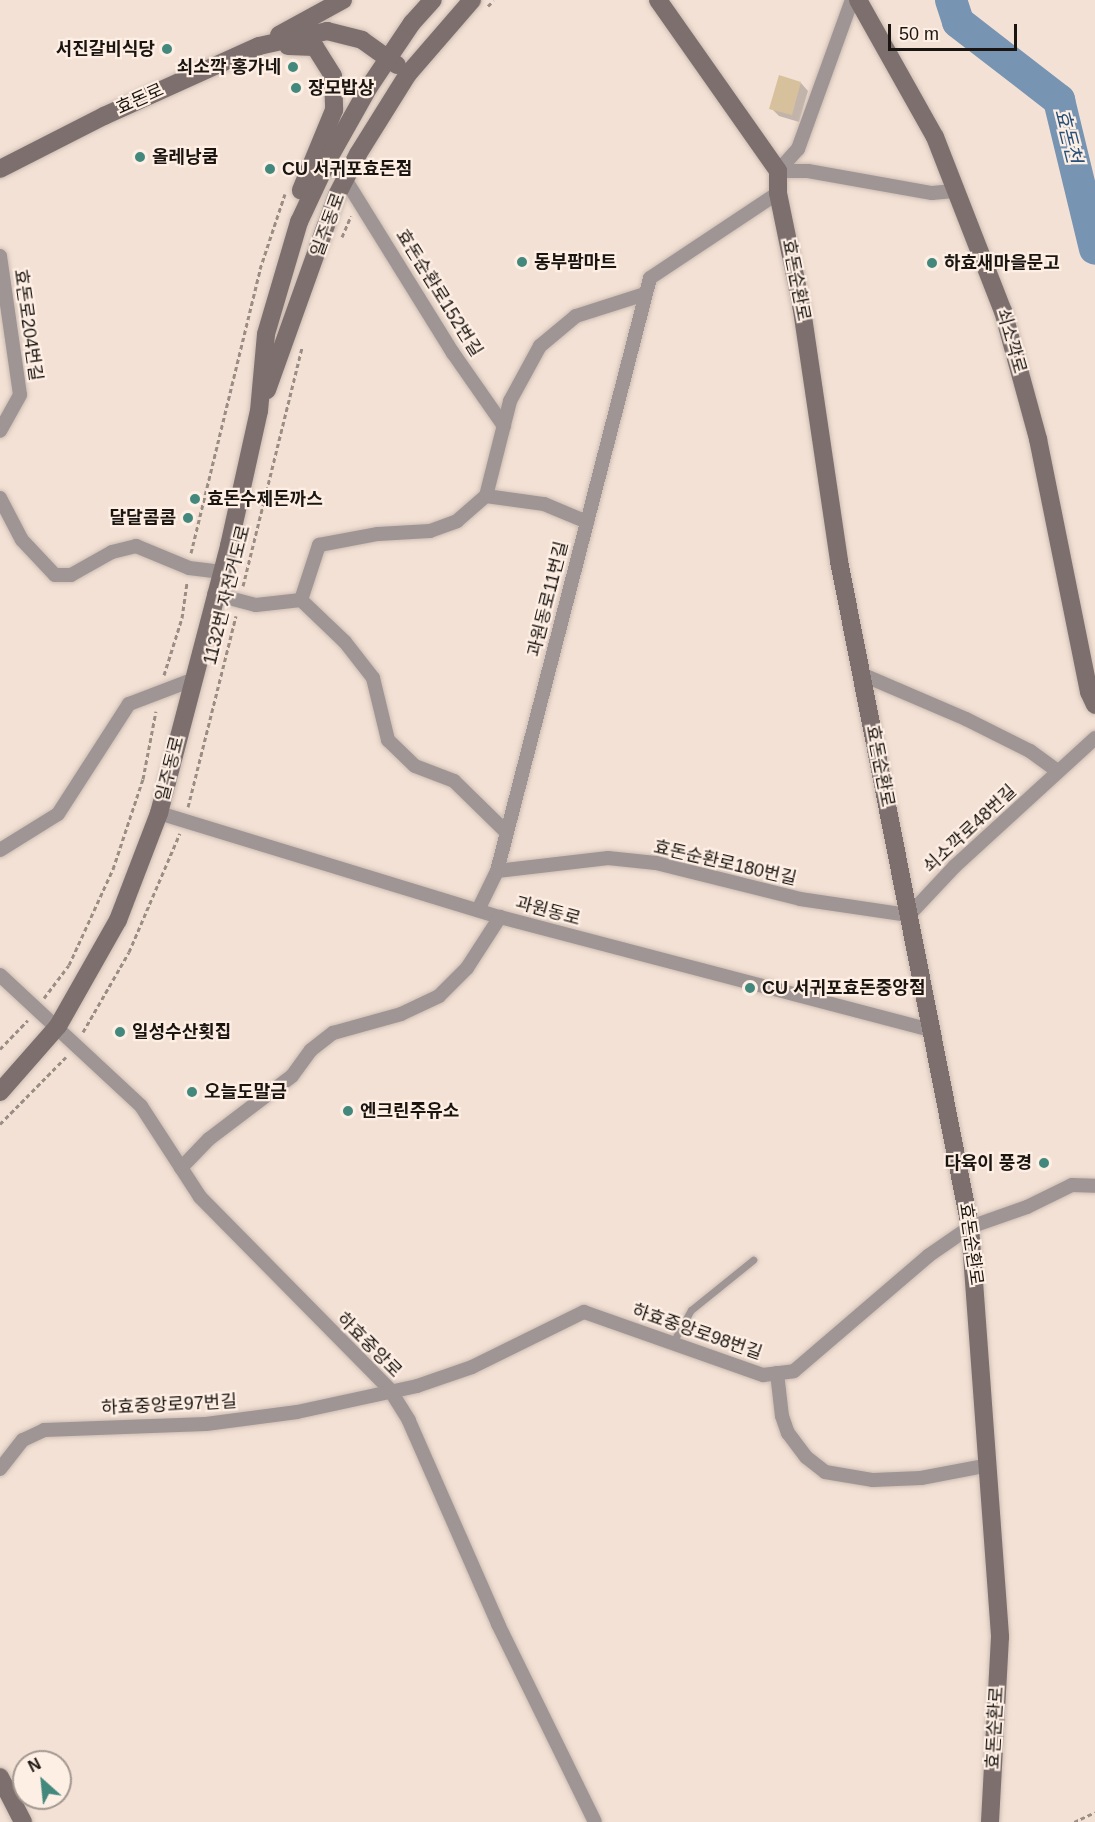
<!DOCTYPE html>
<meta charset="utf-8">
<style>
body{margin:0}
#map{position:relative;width:1095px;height:1822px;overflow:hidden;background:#f3e1d5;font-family:Helvetica,"Noto Sans KR",sans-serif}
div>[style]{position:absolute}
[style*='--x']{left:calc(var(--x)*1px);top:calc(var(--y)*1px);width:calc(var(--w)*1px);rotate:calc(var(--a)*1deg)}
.shadow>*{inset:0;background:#0003}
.river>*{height:32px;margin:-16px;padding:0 16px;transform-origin:16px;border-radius:16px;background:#7894b3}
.building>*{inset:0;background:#d7c19c}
.path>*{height:3px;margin-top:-1.5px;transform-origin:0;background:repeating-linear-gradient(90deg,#9a8d84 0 4.5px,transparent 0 7.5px)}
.roads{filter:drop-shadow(0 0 2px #ccbcb2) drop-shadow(0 0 2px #ccbcb2)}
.lane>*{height:7px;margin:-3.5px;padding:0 3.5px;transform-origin:3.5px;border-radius:3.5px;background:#9f9594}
.street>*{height:14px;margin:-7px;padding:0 7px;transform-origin:7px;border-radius:7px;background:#9f9594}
.secondary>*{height:18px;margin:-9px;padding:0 9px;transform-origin:9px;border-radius:9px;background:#7d6f6e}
.dots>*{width:16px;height:16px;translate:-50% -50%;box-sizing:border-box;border:3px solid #feefe5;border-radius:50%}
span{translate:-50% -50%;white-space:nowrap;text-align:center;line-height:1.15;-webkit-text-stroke:4.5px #feefe5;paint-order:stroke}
.poi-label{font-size:18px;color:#1b1511;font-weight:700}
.right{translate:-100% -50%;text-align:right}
.left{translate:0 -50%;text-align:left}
.street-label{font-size:18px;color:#1b1511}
.water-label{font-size:20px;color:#27507b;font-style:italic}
.north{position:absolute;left:12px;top:1750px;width:60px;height:60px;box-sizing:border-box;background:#feefe5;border:2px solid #a39890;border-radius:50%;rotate:333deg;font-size:16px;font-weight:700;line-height:24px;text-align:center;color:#1b1511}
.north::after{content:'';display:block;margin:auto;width:21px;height:27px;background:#43887d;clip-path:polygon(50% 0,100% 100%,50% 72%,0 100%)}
.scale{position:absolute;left:888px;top:24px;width:129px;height:27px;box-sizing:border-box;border:3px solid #1b1511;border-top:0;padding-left:8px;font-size:18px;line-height:21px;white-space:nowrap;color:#1b1511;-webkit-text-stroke:4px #feefe5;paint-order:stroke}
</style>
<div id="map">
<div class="shadow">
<div style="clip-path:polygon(801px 83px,808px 91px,799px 122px,779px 116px,771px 108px)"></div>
</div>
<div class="river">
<div style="--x:951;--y:0;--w:23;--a:72"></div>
<div style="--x:958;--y:22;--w:128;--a:37.7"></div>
<div style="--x:1059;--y:100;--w:153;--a:76.4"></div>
</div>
<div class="building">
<div style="clip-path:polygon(779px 75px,801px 82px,792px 115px,769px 109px)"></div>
</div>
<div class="path">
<div style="--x:488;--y:6;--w:8;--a:-45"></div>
<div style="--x:342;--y:237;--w:23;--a:-67"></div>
<div style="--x:191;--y:553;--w:292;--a:-76.3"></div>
<div style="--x:260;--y:269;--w:79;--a:-71.6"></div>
<div style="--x:243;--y:586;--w:245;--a:-76.1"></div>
<div style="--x:164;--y:675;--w:60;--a:-72.5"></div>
<div style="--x:182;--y:618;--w:35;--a:-82"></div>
<div style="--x:188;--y:807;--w:197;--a:-75.9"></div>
<div style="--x:44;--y:998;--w:41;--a:-52.9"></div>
<div style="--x:69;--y:965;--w:106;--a:-65.4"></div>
<div style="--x:113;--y:869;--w:95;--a:-71.6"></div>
<div style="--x:143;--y:779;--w:69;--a:-79.2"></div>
<div style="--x:83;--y:1032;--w:92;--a:-60.1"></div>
<div style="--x:129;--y:952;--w:129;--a:-66.8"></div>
<div style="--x:0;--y:1049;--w:40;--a:-46"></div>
<div style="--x:0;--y:1124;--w:94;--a:-45.4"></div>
<div style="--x:1074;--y:1822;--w:23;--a:-25"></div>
</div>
<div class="roads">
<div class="lane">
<div style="--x:672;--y:1344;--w:39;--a:-61"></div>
<div style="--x:691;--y:1310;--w:80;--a:-38.9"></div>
</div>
<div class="street">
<div style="--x:778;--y:171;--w:30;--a:-48"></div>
<div style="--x:798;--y:149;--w:158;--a:-70.1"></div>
<div style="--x:778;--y:171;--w:30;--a:0"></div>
<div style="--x:808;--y:171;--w:126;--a:10.1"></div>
<div style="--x:932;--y:193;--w:22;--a:-5"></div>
<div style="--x:345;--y:179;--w:205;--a:58.2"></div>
<div style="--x:453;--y:353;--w:89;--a:55.1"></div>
<div style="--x:0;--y:256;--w:140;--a:81.8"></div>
<div style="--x:20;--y:395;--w:41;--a:119.1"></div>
<div style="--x:486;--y:496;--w:59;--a:7.9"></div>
<div style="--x:544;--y:504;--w:47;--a:22.7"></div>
<div style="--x:0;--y:498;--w:47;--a:62.4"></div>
<div style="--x:22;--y:540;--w:48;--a:46.7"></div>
<div style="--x:55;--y:575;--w:16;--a:0"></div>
<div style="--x:71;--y:575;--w:47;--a:-29.3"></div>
<div style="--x:112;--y:552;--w:25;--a:-14"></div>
<div style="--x:136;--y:546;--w:57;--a:22.5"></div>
<div style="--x:189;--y:568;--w:31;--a:7"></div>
<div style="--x:214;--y:594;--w:43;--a:14.7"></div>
<div style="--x:256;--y:605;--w:45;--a:-6.3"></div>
<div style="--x:301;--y:600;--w:61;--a:43.7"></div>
<div style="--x:345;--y:642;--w:46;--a:52.1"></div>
<div style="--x:373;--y:678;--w:64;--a:76.4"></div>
<div style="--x:388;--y:740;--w:37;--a:44"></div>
<div style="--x:415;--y:766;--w:42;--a:21"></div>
<div style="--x:454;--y:781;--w:73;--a:44.4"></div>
<div style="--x:301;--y:600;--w:58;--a:-71.9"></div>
<div style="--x:319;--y:545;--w:60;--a:-10.6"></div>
<div style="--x:378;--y:534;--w:52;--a:-3.3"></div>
<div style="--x:430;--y:531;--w:29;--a:-20"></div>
<div style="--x:457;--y:521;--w:38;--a:-41"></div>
<div style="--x:486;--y:496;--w:98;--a:-75.8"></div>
<div style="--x:510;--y:401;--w:63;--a:-61.4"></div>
<div style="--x:540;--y:346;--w:47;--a:-39.8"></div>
<div style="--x:576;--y:316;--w:72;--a:-17.7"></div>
<div style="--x:861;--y:674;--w:114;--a:23.2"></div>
<div style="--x:966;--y:719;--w:72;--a:26.6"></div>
<div style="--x:1030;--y:751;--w:34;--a:36"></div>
<div style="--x:159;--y:813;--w:357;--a:17"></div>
<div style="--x:500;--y:917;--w:447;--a:14.7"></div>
<div style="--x:0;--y:850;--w:68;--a:-31.8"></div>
<div style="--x:58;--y:814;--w:131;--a:-57.2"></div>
<div style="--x:129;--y:704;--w:67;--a:-20.9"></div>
<div style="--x:497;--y:871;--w:112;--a:-6.7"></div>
<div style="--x:608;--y:858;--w:48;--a:5.9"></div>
<div style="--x:656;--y:863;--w:148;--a:14"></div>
<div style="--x:800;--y:899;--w:110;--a:8.4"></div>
<div style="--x:909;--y:915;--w:67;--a:-46.8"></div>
<div style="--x:955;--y:866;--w:190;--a:-42.4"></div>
<div style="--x:478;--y:910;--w:43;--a:-64"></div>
<div style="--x:497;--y:871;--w:612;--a:-75.53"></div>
<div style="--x:650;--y:278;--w:154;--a:-33.6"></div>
<div style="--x:0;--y:975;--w:192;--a:42.9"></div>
<div style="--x:141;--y:1106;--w:108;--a:57"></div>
<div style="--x:200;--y:1197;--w:271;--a:45.4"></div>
<div style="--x:390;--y:1390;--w:36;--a:58"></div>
<div style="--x:409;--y:1421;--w:222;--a:66.3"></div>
<div style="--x:498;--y:1624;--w:220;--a:63.9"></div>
<div style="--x:181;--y:1168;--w:40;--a:-46"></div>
<div style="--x:209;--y:1139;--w:104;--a:-37.2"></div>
<div style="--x:292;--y:1076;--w:32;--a:-54"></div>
<div style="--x:311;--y:1050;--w:28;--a:-38"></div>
<div style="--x:333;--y:1033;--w:71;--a:-15.6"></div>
<div style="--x:401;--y:1014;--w:42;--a:-25.3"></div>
<div style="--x:439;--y:996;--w:40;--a:-45"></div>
<div style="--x:467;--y:968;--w:61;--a:-57.1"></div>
<div style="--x:777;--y:1373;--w:43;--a:83.4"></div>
<div style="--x:782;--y:1416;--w:18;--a:71"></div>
<div style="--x:788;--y:1433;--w:30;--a:53"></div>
<div style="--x:806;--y:1457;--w:24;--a:38"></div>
<div style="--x:825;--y:1472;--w:49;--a:9.5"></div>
<div style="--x:873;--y:1480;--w:48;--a:-2.4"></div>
<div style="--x:921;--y:1478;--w:69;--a:-10.8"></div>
<div style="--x:0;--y:1469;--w:37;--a:-52"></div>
<div style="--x:23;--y:1440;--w:23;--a:-25"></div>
<div style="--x:44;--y:1430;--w:162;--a:-2.1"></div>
<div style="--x:206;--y:1424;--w:92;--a:-7.5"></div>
<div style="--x:297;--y:1412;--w:123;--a:-12.2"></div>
<div style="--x:417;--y:1386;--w:58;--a:-19.1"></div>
<div style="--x:472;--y:1367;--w:125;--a:-26.2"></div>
<div style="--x:584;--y:1312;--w:190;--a:19.4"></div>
<div style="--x:763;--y:1375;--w:31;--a:-7"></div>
<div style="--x:794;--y:1371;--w:177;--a:-40.6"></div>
<div style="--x:928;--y:1256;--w:51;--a:-34.6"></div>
<div style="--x:970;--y:1227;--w:60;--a:-19.3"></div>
<div style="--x:1027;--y:1207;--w:50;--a:-26.1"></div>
<div style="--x:1072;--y:1185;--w:23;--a:2"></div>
</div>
<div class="secondary">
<div style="--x:658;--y:0;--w:209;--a:54.9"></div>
<div style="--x:778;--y:171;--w:22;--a:90"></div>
<div style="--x:778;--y:193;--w:119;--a:78.4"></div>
<div style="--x:802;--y:310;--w:254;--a:81.6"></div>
<div style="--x:839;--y:561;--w:679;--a:78.87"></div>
<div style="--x:970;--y:1227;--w:411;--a:85.8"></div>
<div style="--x:1000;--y:1637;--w:185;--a:93.1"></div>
<div style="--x:858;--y:0;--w:157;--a:60.7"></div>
<div style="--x:935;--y:137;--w:187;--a:68.7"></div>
<div style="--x:1003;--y:311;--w:133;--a:74.7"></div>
<div style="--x:1038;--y:439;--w:258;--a:78.6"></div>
<div style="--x:1089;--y:692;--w:14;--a:65"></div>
<div style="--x:279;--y:35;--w:73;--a:-28.7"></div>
<div style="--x:288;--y:46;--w:27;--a:2"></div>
<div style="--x:315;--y:47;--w:34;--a:58"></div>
<div style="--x:333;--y:76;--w:34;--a:88"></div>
<div style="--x:334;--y:110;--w:87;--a:112.4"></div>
<div style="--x:0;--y:169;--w:117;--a:-27"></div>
<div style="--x:104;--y:116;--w:170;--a:-24.3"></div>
<div style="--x:259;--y:46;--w:70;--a:-12.4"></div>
<div style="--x:327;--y:31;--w:36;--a:14"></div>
<div style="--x:362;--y:40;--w:43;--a:35.5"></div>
<div style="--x:267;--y:390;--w:207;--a:-70.3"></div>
<div style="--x:337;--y:195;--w:46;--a:-62.9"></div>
<div style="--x:358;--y:154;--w:94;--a:-58"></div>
<div style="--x:408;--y:74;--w:98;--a:-49.1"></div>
<div style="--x:0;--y:1092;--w:88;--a:-48.7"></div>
<div style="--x:58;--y:1026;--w:122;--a:-60.5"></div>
<div style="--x:118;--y:920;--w:115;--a:-69"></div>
<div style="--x:159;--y:813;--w:276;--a:-75.3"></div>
<div style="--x:229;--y:546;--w:138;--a:-77.5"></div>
<div style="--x:259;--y:411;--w:77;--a:-84.8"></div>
<div style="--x:266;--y:334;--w:117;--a:-73.6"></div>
<div style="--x:299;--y:222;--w:71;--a:-64.9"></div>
<div style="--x:329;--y:158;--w:81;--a:-60.6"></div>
<div style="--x:369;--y:87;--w:77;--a:-56.1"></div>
<div style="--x:412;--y:23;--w:31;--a:-48"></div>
<div style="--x:0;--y:1777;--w:51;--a:62.9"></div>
</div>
</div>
<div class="dots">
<div style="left:167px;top:49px;background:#43887d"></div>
<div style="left:293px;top:67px;background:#43887d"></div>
<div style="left:296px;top:88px;background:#43887d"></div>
<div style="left:140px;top:157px;background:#43887d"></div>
<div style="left:270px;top:169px;background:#43887d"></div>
<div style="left:522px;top:262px;background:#43887d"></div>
<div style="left:932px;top:263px;background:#43887d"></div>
<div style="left:195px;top:499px;background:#43887d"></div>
<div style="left:188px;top:518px;background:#43887d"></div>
<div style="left:750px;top:988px;background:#43887d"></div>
<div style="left:120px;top:1032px;background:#43887d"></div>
<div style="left:192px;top:1092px;background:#43887d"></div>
<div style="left:348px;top:1111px;background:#43887d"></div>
<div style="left:1044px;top:1163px;background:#43887d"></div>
</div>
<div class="poi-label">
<span class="right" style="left:155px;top:49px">서진갈비식당</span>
<span class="right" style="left:281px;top:67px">쇠소깍 홍가네</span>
<span class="left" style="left:308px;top:88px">장모밥상</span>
<span class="left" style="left:152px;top:157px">올레낭쿰</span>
<span class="left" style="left:282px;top:169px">CU 서귀포효돈점</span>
<span class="left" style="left:534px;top:262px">동부팜마트</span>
<span class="left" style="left:944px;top:263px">하효새마을문고</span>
<span class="left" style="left:207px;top:499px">효돈수제돈까스</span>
<span class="right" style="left:176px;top:518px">달달콤콤</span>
<span class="left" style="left:762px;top:988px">CU 서귀포효돈중앙점</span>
<span class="left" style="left:132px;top:1032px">일성수산횟집</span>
<span class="left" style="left:204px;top:1092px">오늘도말금</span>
<span class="left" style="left:360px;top:1111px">엔크린주유소</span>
<span class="right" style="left:1032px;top:1163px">다육이 풍경</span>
</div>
<div class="street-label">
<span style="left:140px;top:99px;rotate:-24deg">효돈로</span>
<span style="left:328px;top:225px;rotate:-70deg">일주동로</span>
<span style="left:796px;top:280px;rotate:79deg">효돈순환로</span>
<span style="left:439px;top:293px;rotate:58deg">효돈순환로152번길</span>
<span style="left:28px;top:325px;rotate:82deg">효돈로204번길</span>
<span style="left:1011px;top:341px;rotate:74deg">쇠소깍로</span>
<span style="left:227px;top:595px;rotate:-76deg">1132번 자전거도로</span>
<span style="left:548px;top:599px;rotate:-76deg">과원동로11번길</span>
<span style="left:880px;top:766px;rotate:79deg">효돈순환로</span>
<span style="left:170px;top:769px;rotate:-76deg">일주동로</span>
<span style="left:970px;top:829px;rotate:-43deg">쇠소깍로48번길</span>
<span style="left:725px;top:863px;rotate:13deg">효돈순환로180번길</span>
<span style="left:548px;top:911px;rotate:15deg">과원동로</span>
<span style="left:971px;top:1244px;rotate:82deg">효돈순환로</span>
<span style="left:697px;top:1332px;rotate:19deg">하효중앙로98번길</span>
<span style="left:369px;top:1345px;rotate:45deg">하효중앙로</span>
<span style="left:169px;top:1405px;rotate:-3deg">하효중앙로97번길</span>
<span style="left:995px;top:1728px;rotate:-87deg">효돈순환로</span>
</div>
<div class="water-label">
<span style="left:1068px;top:136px;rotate:76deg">효돈천</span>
</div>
<div class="north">N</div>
<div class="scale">50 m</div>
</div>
